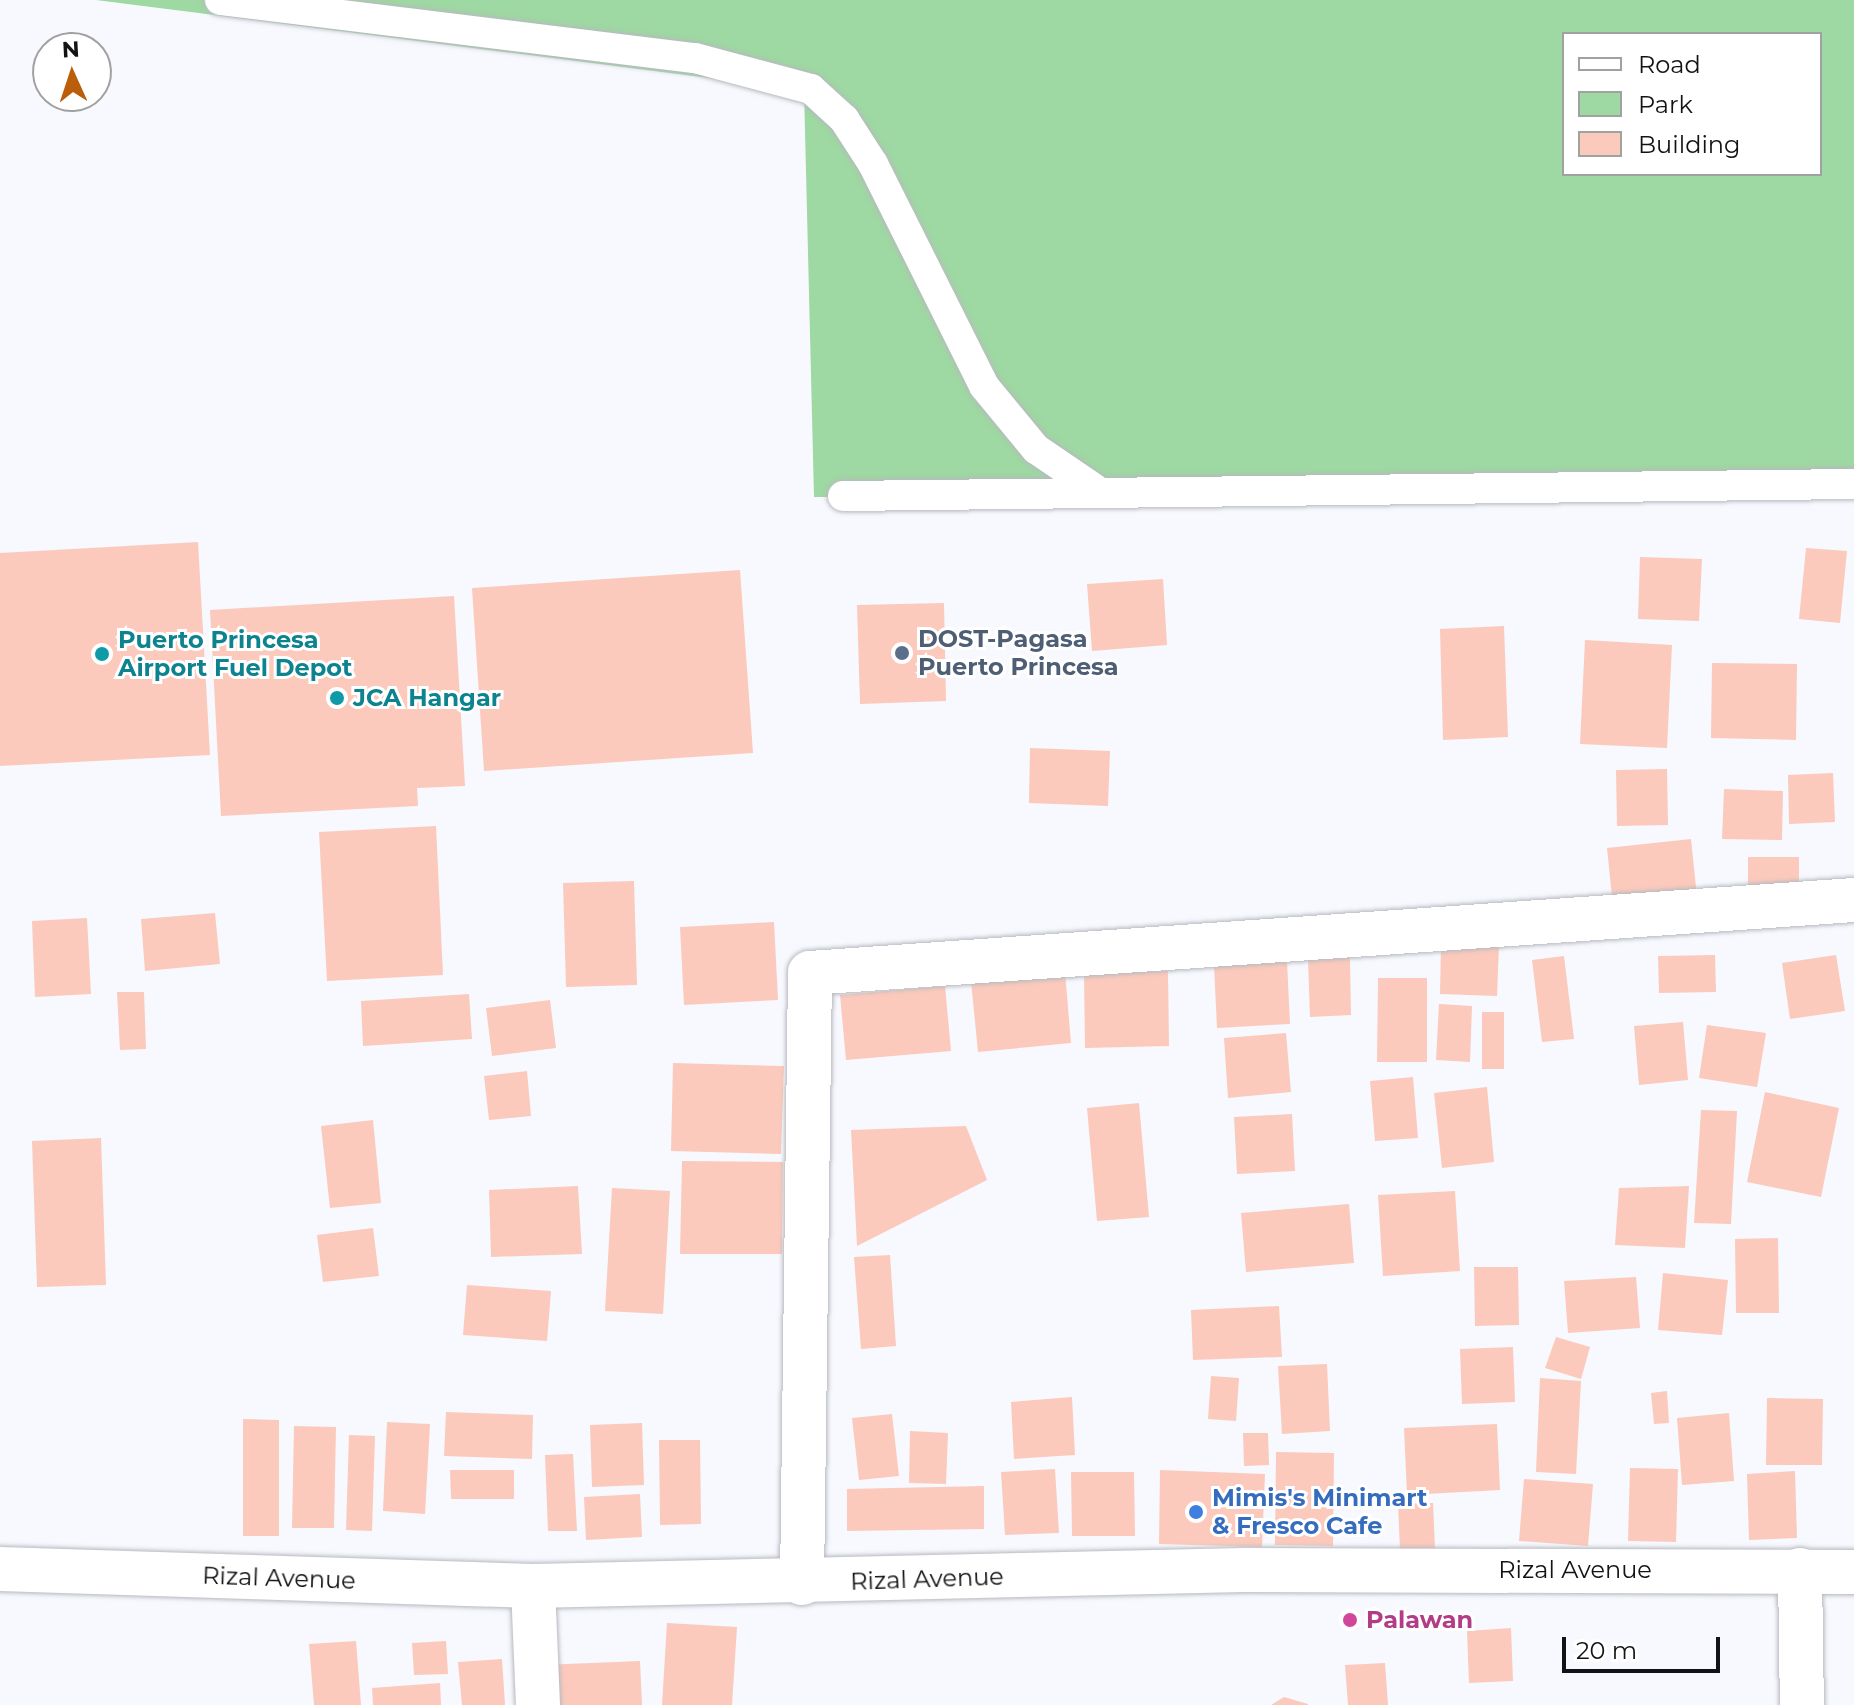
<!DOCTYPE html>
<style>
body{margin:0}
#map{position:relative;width:1854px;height:1705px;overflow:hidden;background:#f7f9fe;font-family:Montserrat,sans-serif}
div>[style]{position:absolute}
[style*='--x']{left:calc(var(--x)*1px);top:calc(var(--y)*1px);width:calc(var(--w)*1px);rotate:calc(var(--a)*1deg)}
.green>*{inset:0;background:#9ed8a2}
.building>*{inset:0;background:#fbcabc}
.roads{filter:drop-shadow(0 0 2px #b7b9bf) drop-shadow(0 0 2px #b7b9bf)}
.service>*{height:30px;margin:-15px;padding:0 15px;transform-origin:15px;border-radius:15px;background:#fff}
.minor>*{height:44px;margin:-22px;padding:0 22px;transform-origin:22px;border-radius:22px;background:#fff}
.tertiary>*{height:44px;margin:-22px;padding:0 22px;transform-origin:22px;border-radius:22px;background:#fff}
.dots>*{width:22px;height:22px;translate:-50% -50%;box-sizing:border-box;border:4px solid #fff;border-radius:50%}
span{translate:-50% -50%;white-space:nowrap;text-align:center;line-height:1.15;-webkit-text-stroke:6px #fff;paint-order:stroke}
.service-label{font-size:24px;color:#4e5e75;font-weight:700}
.left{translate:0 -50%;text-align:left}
.culture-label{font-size:24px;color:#0d838f;font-weight:700}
.shop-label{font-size:24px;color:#366cbe;font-weight:700}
.street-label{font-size:24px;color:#121315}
.hotel-label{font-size:24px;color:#b23c85;font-weight:700}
.legend{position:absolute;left:1562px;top:32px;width:260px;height:144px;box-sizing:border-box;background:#fff;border:2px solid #a0a1a1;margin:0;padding:10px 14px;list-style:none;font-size:24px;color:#121315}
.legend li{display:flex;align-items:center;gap:16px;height:40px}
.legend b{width:40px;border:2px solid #a0a1a1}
.north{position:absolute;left:32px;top:32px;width:80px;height:80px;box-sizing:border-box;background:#fff;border:2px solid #a0a1a1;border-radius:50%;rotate:357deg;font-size:22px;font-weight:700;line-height:32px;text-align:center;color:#121315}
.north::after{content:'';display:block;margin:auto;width:28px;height:36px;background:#bb5e0c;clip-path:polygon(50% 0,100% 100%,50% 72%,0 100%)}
.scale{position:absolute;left:1562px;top:1637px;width:158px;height:36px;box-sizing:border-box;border:4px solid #121315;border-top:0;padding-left:10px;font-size:24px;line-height:28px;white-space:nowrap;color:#121315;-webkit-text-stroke:6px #fff;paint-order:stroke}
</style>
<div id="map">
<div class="green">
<div style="clip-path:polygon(evenodd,96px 0,1854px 0,1854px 495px,814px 497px,804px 90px,96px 0,1564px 34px,1820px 34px,1820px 174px,1564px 174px,1564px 34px)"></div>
</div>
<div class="building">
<div style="clip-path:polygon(198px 542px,210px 755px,0 766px,0 553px)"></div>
<div style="clip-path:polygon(1806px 548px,1847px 551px,1840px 623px,1799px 619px)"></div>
<div style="clip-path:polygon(1640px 557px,1702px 559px,1699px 621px,1638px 619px)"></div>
<div style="clip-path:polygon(740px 570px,753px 753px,484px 771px,472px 588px)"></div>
<div style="clip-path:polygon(1163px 579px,1167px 645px,1092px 651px,1087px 584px)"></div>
<div style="clip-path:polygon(454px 596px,465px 786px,417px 788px,418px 806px,221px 816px,210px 610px)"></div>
<div style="clip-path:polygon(944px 603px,946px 701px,860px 704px,857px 605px)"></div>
<div style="clip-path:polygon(1504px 626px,1508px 737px,1443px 740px,1440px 629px)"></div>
<div style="clip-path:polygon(1585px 640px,1672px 645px,1667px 748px,1580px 744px)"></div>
<div style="clip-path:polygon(1712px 663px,1797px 664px,1796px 740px,1711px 738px)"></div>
<div style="clip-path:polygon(1030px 748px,1110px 751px,1108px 806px,1029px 803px)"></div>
<div style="clip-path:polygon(1667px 769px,1668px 825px,1617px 826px,1616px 770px)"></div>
<div style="clip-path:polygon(1833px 773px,1835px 822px,1789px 824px,1788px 775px)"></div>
<div style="clip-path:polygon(1724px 789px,1783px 791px,1782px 840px,1722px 839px)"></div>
<div style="clip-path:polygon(436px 826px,443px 975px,327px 981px,319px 832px)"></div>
<div style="clip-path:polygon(1691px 839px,1697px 897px,1613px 907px,1607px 848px)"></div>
<div style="clip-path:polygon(1748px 857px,1799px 857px,1799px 896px,1748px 896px)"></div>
<div style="clip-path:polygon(634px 881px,637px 985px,566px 987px,563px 883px)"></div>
<div style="clip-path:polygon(215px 913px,220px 964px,145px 971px,141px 919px)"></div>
<div style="clip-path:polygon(87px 918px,91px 994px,35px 997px,32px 921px)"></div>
<div style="clip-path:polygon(774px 922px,778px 1000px,684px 1005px,680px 927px)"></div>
<div style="clip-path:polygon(1441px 943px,1499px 945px,1497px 996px,1440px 994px)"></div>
<div style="clip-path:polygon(1715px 955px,1716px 992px,1659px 993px,1658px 956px)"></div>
<div style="clip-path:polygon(1836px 955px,1845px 1011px,1790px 1019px,1782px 963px)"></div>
<div style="clip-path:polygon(1564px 956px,1574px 1039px,1542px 1042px,1532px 960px)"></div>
<div style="clip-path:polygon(1350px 958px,1351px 1015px,1310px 1017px,1308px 959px)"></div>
<div style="clip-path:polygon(1287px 961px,1290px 1024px,1217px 1028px,1214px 965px)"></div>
<div style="clip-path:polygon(1168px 971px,1169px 1046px,1085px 1048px,1084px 972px)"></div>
<div style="clip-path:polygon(1065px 972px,1071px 1043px,978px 1052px,971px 981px)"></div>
<div style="clip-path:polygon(1378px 978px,1427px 978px,1427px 1062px,1377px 1062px)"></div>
<div style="clip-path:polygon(945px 986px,951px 1051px,846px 1060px,840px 995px)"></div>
<div style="clip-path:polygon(117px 992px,144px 992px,146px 1049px,120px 1050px)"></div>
<div style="clip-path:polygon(469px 994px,472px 1039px,363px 1046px,361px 1001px)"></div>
<div style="clip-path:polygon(550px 1000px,556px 1048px,492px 1056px,486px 1008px)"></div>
<div style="clip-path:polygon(1439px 1004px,1472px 1006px,1470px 1062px,1436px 1060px)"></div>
<div style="clip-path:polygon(1482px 1012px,1504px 1012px,1504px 1069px,1482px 1069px)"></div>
<div style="clip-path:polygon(1683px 1022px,1688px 1080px,1639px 1085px,1634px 1026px)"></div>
<div style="clip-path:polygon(1707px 1025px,1766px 1033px,1757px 1087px,1699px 1078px)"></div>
<div style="clip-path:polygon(1286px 1033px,1291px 1092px,1228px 1098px,1224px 1038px)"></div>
<div style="clip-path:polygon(673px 1063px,784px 1066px,781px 1154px,671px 1151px)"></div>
<div style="clip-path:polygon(527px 1071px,531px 1116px,489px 1120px,484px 1076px)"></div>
<div style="clip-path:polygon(1413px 1077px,1418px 1138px,1375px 1141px,1370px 1081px)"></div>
<div style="clip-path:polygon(1487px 1087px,1494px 1162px,1442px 1168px,1434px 1093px)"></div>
<div style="clip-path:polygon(1765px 1092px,1839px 1108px,1821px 1197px,1747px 1182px)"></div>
<div style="clip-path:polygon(1139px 1103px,1149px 1217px,1097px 1221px,1087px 1108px)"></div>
<div style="clip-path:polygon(1701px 1110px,1737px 1111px,1731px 1224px,1694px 1223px)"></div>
<div style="clip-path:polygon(1292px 1114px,1295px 1171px,1237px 1174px,1234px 1117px)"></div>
<div style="clip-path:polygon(373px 1120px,381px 1203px,330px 1208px,321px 1126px)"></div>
<div style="clip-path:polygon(966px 1126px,987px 1180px,857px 1246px,851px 1130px)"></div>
<div style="clip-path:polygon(101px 1138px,106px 1285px,37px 1287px,32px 1141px)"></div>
<div style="clip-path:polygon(682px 1161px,783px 1162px,782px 1254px,680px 1254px)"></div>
<div style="clip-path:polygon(578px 1186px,582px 1254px,491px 1257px,489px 1190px)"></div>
<div style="clip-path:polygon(1689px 1186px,1685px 1248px,1615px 1245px,1619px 1188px)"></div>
<div style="clip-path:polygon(612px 1188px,670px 1191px,663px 1314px,605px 1311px)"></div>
<div style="clip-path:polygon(1455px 1191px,1460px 1271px,1383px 1276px,1378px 1195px)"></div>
<div style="clip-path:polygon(1349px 1204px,1354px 1263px,1246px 1272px,1241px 1213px)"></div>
<div style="clip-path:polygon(373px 1228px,379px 1276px,323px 1282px,317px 1235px)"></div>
<div style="clip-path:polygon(1778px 1238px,1779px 1313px,1736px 1313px,1735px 1239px)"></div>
<div style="clip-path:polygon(890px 1255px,896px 1346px,861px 1349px,854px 1257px)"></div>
<div style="clip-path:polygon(1474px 1267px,1518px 1267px,1519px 1325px,1475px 1326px)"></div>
<div style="clip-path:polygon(1663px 1273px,1728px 1280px,1722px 1335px,1658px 1330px)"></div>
<div style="clip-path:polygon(1636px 1277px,1640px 1328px,1568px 1333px,1564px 1281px)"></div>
<div style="clip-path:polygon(467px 1285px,551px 1291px,547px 1341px,463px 1335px)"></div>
<div style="clip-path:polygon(1279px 1306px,1282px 1357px,1193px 1360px,1191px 1310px)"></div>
<div style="clip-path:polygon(1556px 1337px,1590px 1347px,1581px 1379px,1545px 1368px)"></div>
<div style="clip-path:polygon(1513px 1347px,1515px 1402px,1462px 1404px,1460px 1349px)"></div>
<div style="clip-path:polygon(1327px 1364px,1330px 1431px,1282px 1434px,1278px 1366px)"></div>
<div style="clip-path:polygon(1211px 1376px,1239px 1378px,1236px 1421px,1208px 1419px)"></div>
<div style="clip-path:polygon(1540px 1378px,1581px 1381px,1576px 1474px,1536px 1472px)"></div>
<div style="clip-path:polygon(1667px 1391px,1669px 1423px,1654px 1424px,1651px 1393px)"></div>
<div style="clip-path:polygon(1072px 1397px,1075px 1455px,1014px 1459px,1011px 1402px)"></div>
<div style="clip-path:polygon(1767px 1398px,1823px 1399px,1822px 1465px,1766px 1465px)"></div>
<div style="clip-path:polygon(446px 1412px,533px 1415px,532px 1459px,444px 1456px)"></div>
<div style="clip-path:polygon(1729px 1413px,1734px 1481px,1682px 1485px,1677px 1418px)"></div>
<div style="clip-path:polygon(892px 1414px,899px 1476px,859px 1480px,852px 1418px)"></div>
<div style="clip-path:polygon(243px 1419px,279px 1420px,279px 1536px,243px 1536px)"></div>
<div style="clip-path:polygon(387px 1422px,430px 1424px,425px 1514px,383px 1511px)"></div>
<div style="clip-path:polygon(642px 1423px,644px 1485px,592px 1487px,590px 1425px)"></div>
<div style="clip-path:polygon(1497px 1424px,1500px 1490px,1407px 1495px,1404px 1428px)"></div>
<div style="clip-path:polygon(294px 1426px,336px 1427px,334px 1528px,292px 1528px)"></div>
<div style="clip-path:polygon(910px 1431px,948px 1433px,946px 1484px,909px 1483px)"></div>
<div style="clip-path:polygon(1243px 1433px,1268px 1433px,1269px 1465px,1244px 1466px)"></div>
<div style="clip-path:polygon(349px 1435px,375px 1436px,372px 1531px,346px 1530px)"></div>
<div style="clip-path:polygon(659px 1440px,700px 1440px,701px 1524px,660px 1525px)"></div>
<div style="clip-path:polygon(1276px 1452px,1334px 1453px,1333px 1546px,1275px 1545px)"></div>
<div style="clip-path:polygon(573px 1454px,577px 1531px,548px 1531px,545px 1455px)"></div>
<div style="clip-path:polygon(1630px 1468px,1678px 1469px,1676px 1542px,1628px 1541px)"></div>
<div style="clip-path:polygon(1055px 1469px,1059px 1533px,1005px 1535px,1001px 1472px)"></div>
<div style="clip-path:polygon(450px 1470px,514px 1470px,514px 1499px,451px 1499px)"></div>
<div style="clip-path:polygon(1160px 1470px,1265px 1474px,1262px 1547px,1159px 1544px)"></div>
<div style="clip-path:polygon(1795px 1471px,1797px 1538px,1749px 1540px,1747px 1474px)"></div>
<div style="clip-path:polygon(1071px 1472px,1134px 1472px,1135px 1536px,1072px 1536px)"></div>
<div style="clip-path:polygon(1524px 1479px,1593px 1484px,1588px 1546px,1519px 1541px)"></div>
<div style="clip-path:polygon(984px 1486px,984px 1529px,847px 1531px,847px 1489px)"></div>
<div style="clip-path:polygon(640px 1494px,642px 1537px,586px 1540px,584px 1497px)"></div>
<div style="clip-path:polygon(1433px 1503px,1435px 1548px,1400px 1550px,1398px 1504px)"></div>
<div style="clip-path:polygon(667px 1623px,737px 1627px,732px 1705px,662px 1705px)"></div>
<div style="clip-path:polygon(1511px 1628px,1513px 1681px,1469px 1683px,1467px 1631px)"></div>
<div style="clip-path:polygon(356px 1641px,361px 1705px,314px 1705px,309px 1644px)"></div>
<div style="clip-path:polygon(446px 1641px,448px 1674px,414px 1675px,412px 1643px)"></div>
<div style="clip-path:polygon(502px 1659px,505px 1705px,462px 1705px,458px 1662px)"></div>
<div style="clip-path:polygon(640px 1661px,642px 1705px,544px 1705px,542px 1665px)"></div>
<div style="clip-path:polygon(1385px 1663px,1388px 1705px,1348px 1705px,1345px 1665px)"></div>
<div style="clip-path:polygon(440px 1683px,441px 1705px,373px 1705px,372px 1688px)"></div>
<div style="clip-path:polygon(1284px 1697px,1308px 1704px,1308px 1705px,1271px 1705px)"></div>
</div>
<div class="roads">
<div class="service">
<div style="--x:220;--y:0;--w:479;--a:7"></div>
<div style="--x:695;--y:58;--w:120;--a:15"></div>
<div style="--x:811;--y:89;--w:45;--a:42.3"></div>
<div style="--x:844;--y:119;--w:54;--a:57.2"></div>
<div style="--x:873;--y:164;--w:248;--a:63.4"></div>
<div style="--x:984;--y:386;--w:82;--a:50.5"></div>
<div style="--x:1036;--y:449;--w:71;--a:34.1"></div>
<div style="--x:843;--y:496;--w:1011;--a:-0.68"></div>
</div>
<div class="minor">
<div style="--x:1800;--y:1570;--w:135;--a:89.2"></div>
<div style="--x:802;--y:1583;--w:610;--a:-89.25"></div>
<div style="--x:810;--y:973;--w:1047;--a:-4"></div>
<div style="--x:533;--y:1586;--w:119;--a:87.6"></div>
</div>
<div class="tertiary">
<div style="--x:0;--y:1569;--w:533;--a:1.83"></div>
<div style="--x:533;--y:1586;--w:711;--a:-1.29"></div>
<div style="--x:1244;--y:1570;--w:610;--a:0.19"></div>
</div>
</div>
<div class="dots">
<div style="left:902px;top:653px;background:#5c6f8a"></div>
<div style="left:102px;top:654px;background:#0f9aa8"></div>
<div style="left:337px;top:698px;background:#0f9aa8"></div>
<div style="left:1196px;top:1512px;background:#3f7fe0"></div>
<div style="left:1350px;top:1620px;background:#d1479c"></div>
</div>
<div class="service-label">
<span class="left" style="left:918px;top:653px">DOST-Pagasa<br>Puerto Princesa</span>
</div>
<div class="culture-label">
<span class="left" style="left:118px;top:654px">Puerto Princesa<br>Airport Fuel Depot</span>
<span class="left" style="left:353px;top:698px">JCA Hangar</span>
</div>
<div class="shop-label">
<span class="left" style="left:1212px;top:1512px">Mimis's Minimart<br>&amp; Fresco Cafe</span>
</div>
<div class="street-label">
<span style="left:1575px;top:1570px">Rizal Avenue</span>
<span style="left:279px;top:1578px;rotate:2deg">Rizal Avenue</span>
<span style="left:927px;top:1579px;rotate:-2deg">Rizal Avenue</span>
</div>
<div class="hotel-label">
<span class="left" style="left:1366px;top:1620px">Palawan</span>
</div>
<ul class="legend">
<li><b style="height:10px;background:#fff"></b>Road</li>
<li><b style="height:22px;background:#9ed8a2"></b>Park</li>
<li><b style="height:22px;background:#fbcabc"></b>Building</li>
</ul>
<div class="north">N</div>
<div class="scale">20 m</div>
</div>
